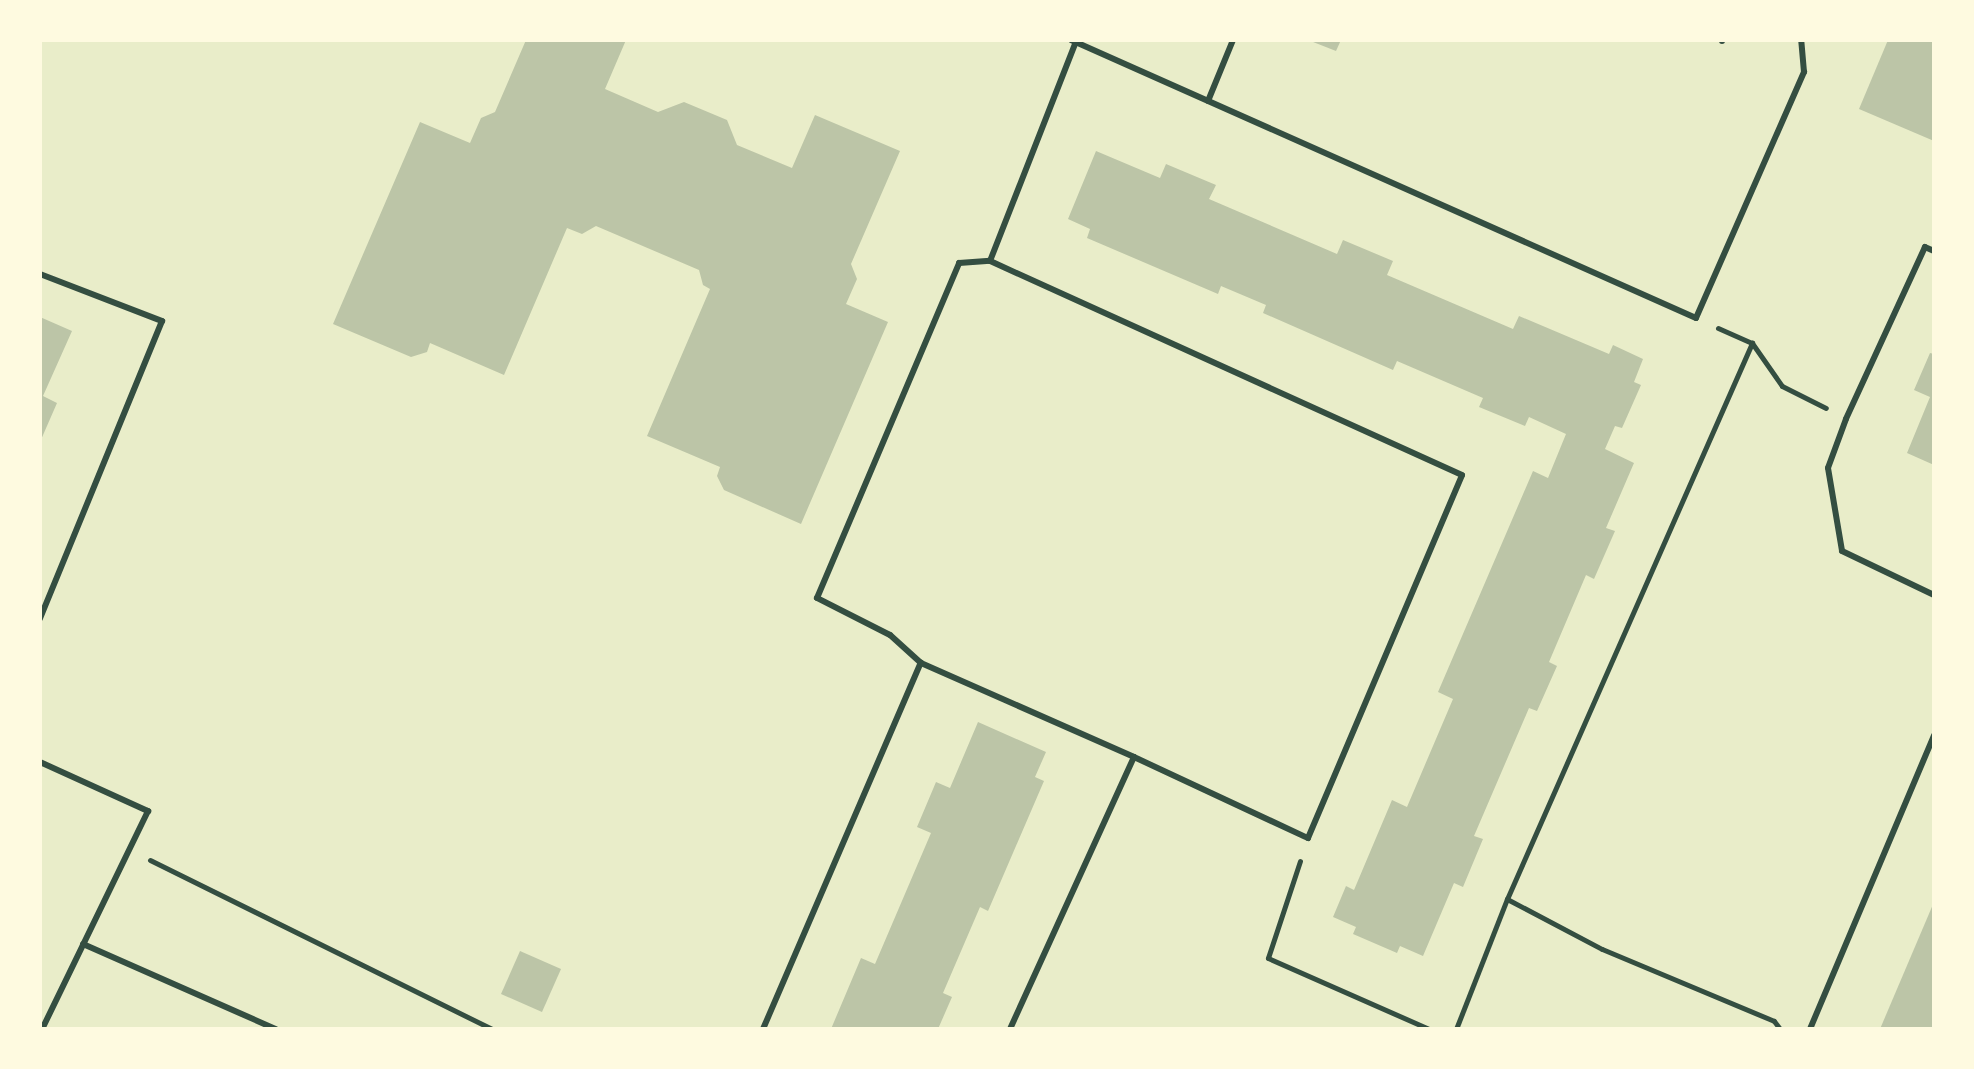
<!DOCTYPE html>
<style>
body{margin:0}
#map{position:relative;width:1974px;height:1069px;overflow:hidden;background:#e9edc9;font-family:Helvetica,sans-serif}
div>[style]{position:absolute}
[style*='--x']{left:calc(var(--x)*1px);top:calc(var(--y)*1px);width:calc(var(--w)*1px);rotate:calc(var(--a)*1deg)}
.building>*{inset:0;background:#bcc5a7}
.path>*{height:5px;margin:-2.5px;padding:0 2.5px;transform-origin:2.5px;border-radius:2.5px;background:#344e41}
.service>*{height:6px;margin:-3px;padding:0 3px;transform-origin:3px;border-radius:3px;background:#344e41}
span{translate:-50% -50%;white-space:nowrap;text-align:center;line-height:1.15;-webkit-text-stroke:7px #fefae0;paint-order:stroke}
.frame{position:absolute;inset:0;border:42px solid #fefae0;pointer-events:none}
</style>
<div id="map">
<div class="building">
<div style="clip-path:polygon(526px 40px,626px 40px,605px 89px,658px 112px,684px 102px,727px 120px,737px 145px,792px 168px,815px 115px,900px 151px,851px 264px,857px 279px,846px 304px,888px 322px,801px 524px,724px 490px,717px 476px,720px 467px,647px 436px,710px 289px,703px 285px,699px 270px,596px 226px,582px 234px,567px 228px,504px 375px,430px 343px,427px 352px,411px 357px,333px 324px,420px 122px,470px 143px,481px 118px,495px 112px)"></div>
<div style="clip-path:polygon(1308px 40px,1341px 40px,1336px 51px)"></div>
<div style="clip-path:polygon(1888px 40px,1934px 40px,1934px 141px,1859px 109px)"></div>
<div style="clip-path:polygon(1096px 151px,1160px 178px,1166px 164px,1216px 185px,1209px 199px,1337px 254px,1343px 240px,1393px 261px,1387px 275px,1513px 329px,1519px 316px,1609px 354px,1613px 345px,1643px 359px,1634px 382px,1641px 385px,1622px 428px,1615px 426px,1605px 449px,1634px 463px,1606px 528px,1615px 531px,1594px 579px,1586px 575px,1549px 662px,1557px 666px,1537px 711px,1529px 708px,1474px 836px,1483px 839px,1463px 887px,1454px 883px,1423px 956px,1400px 946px,1397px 953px,1353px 934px,1356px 927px,1333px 917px,1346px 886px,1354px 890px,1392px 800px,1407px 807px,1453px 699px,1438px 692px,1533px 471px,1548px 478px,1566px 434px,1529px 417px,1525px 426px,1479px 407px,1483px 398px,1397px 361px,1393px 370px,1263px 313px,1266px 305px,1221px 286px,1218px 294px,1087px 238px,1090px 229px,1068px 219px)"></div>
<div style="clip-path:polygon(40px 317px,72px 331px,43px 396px,57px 403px,40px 442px)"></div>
<div style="clip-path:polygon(1930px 353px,1934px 354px,1934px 465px,1907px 453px,1930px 397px,1914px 390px)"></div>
<div style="clip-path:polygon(978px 722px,1046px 752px,1035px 777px,1044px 781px,988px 911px,980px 907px,943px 993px,952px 997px,938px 1029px,831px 1029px,861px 958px,875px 964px,931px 833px,917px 827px,936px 782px,950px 788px)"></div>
<div style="clip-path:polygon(1934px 902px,1934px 1029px,1880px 1029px)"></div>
<div style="clip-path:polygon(520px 951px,561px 969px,542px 1012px,501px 994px)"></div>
</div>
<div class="path">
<div style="--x:1718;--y:328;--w:37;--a:24"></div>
<div style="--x:1752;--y:343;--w:52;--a:55.1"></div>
<div style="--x:1782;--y:386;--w:49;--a:26.6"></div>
<div style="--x:150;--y:860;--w:381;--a:26.3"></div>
<div style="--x:1300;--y:861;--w:102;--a:108.3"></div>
<div style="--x:1268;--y:958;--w:176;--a:23.8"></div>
<div style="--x:1507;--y:899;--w:107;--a:27.8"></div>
<div style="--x:1602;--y:949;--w:186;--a:22.7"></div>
<div style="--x:1774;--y:1021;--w:10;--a:53"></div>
<div style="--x:1456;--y:1029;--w:140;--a:-68.6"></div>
<div style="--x:1507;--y:899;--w:608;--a:-66.22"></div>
</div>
<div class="service">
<div style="--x:1071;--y:40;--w:684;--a:23.98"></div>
<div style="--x:1696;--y:318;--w:269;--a:-66.3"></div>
<div style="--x:1804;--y:72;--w:32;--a:-95"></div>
<div style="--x:1722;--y:41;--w:1;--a:-90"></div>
<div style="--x:1208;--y:101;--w:66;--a:-67.7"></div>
<div style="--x:1934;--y:251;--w:10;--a:-156"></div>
<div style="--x:1925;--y:247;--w:189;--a:114.7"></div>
<div style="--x:1846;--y:419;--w:52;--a:110.2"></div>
<div style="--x:1828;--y:468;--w:84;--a:80.4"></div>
<div style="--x:1842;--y:551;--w:102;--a:25.6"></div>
<div style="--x:40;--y:274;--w:131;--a:21.1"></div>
<div style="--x:162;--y:321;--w:322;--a:112.3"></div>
<div style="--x:921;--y:663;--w:42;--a:-137.9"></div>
<div style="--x:890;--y:635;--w:82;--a:-153.1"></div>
<div style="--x:817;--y:598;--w:364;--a:-67"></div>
<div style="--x:959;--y:263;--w:31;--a:-4"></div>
<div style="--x:40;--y:762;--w:119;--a:24.4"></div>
<div style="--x:148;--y:811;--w:242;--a:115.9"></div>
<div style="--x:83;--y:944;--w:211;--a:23.8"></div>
<div style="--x:763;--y:1029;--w:399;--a:-66.7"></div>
<div style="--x:921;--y:663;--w:233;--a:23.8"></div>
<div style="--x:1010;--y:1029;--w:299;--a:-65.5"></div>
<div style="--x:1134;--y:757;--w:192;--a:25"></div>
<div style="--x:1308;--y:838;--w:394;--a:-67"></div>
<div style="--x:1462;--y:475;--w:518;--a:-155.61"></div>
<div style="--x:990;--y:261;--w:235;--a:-68.6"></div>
<div style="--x:1810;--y:1029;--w:319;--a:-67.1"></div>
</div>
<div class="frame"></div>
</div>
